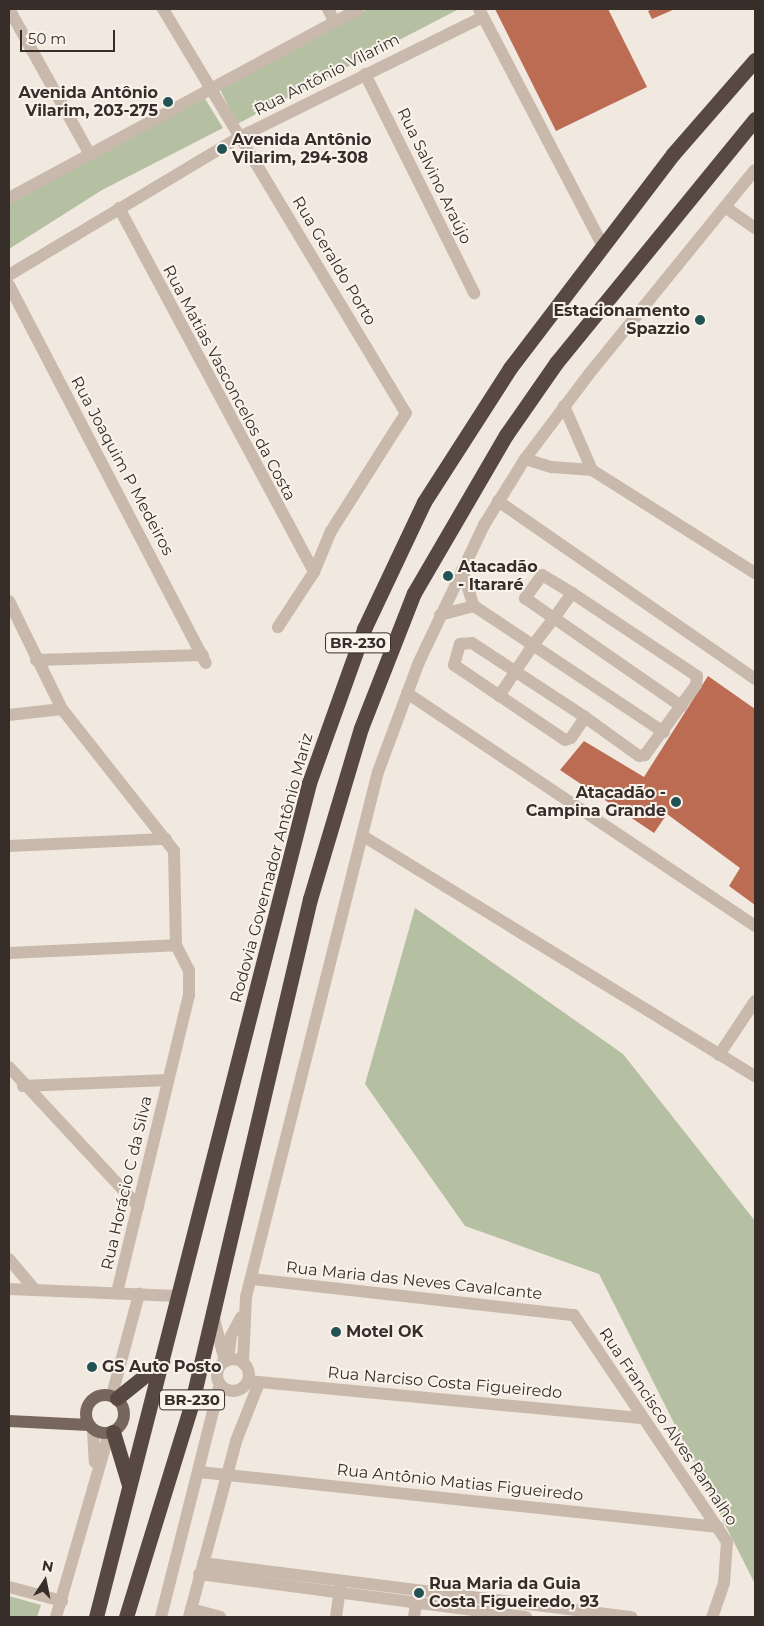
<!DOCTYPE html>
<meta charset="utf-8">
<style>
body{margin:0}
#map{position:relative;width:764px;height:1626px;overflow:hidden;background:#f1e9e0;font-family:Montserrat,sans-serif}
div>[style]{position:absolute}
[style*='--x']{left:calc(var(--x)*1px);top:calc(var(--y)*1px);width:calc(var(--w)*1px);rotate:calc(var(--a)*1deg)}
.green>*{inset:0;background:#b5bfa1}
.building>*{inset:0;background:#bb6c53}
.minor>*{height:12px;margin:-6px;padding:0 6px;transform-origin:6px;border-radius:6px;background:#c8b9ac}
.minor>.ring{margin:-6px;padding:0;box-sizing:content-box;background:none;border:12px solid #c8b9ac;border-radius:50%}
.major>*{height:12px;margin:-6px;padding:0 6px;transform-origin:6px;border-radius:6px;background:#77665d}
.major>.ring{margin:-6px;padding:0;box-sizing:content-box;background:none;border:12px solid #77665d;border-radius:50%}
.highway>*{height:15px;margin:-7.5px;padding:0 7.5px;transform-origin:7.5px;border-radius:7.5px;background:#574942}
.dots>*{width:14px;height:14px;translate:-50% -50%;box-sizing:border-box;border:2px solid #f9f3ec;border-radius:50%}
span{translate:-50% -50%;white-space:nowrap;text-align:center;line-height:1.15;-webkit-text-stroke:4px #f9f3ec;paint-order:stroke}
.shield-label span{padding:1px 4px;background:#f9f3ec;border:1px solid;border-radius:4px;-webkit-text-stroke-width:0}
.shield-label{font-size:15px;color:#372e2a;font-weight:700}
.street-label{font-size:16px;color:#372e2a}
.poi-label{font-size:16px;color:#372e2a;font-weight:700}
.right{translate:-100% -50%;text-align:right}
.left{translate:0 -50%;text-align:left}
.frame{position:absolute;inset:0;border:10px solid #372e2a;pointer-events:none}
.north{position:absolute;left:20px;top:1556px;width:50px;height:50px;-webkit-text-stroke:4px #f9f3ec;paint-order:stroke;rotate:11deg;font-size:14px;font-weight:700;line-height:20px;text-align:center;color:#372e2a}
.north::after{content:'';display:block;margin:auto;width:18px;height:22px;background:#372e2a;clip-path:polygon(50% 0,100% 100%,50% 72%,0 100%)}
.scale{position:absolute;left:20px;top:30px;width:95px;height:22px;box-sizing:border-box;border:2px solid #372e2a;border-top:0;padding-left:6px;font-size:15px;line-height:18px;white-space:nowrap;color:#372e2a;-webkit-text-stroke:4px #f9f3ec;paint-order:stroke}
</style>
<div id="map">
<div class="green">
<div style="clip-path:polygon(368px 9px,459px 9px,237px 124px,219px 87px)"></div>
<div style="clip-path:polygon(204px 97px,223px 128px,102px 190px,9px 249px,9px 203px)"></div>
<div style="clip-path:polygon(415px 908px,623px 1054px,755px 1221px,755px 1584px,599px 1274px,465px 1226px,365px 1084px)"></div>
<div style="clip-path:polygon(9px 1596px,41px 1605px,37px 1617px,9px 1617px)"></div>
</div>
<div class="building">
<div style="clip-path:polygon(495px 9px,608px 9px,647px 87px,556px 131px)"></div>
<div style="clip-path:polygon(653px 9px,675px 9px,652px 19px,648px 11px)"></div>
<div style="clip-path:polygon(708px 676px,755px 709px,755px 905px,729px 886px,740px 868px,667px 814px,654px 833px,560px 770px,584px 741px,644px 777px)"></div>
</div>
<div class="minor">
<div style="--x:9;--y:9;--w:165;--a:60.9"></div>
<div style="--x:163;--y:9;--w:471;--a:59"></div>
<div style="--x:406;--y:413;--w:140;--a:122.4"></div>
<div style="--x:331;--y:531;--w:44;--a:112.5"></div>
<div style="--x:314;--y:572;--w:66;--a:123.2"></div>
<div style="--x:328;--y:9;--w:13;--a:63"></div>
<div style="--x:479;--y:9;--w:267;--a:62.4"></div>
<div style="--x:365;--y:74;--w:245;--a:63.5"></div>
<div style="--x:9;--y:198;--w:397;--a:-28.4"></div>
<div style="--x:725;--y:207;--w:37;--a:35"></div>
<div style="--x:119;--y:208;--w:413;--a:61.8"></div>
<div style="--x:9;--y:275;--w:269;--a:-30.9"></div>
<div style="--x:240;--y:137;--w:271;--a:-26.3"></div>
<div style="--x:9;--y:285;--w:426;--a:62.5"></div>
<div style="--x:564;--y:406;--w:70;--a:66.4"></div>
<div style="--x:525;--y:459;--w:28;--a:17"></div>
<div style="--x:552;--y:467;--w:40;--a:4.3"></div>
<div style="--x:592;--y:470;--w:193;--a:32.3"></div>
<div style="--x:498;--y:501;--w:313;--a:34.7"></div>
<div style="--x:462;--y:570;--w:38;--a:72"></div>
<div style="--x:474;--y:606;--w:228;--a:33.6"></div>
<div style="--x:572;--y:593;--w:150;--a:33.6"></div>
<div style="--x:697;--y:676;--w:9;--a:96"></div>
<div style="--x:696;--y:685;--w:87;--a:126.1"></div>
<div style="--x:645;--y:755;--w:6;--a:171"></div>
<div style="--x:639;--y:756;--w:67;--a:-144.2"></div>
<div style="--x:585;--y:717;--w:135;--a:-146.8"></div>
<div style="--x:472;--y:643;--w:12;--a:175"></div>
<div style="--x:460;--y:644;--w:22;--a:106"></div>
<div style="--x:454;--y:665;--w:134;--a:34"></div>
<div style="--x:565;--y:740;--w:6;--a:-18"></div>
<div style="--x:571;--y:738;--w:25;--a:-56"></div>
<div style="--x:9;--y:601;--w:120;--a:63.9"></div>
<div style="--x:62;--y:709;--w:181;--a:51.7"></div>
<div style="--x:174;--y:851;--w:94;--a:88.8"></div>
<div style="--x:176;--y:945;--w:28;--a:63"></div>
<div style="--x:189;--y:970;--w:25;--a:90"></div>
<div style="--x:189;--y:995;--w:307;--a:103.6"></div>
<div style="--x:440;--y:615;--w:35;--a:-15"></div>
<div style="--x:36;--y:660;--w:167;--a:-1.7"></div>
<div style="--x:407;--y:693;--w:419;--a:33.8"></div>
<div style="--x:499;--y:696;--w:61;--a:-56.3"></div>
<div style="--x:533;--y:645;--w:34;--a:-52"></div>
<div style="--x:554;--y:618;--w:31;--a:-54"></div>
<div style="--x:572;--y:593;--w:35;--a:-149"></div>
<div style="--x:542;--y:575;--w:29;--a:126"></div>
<div style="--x:525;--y:598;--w:35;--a:35"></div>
<div style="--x:554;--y:618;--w:155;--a:34.7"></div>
<div style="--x:9;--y:715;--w:53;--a:-6.5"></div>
<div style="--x:363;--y:836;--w:460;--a:31.5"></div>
<div style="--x:9;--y:846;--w:157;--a:-2.6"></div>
<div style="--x:9;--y:953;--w:167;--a:-2.7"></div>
<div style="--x:719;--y:1055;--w:65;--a:-56.3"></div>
<div style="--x:9;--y:1067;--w:190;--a:47.1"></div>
<div style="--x:23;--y:1086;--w:145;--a:-2.4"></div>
<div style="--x:9;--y:1259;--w:40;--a:50"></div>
<div style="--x:251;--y:1279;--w:325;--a:6.4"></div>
<div style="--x:574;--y:1315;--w:274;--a:56"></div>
<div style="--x:727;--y:1542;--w:41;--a:94.2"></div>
<div style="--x:724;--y:1583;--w:36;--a:109"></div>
<div style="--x:9;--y:1289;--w:169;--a:2.4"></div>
<div style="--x:213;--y:1315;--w:48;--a:75.4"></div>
<div class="ring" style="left:217px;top:1359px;width:20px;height:20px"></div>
<div style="--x:228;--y:1360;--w:24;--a:-83"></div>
<div style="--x:231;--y:1336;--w:21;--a:-62"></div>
<div style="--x:243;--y:1363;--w:66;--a:-87.4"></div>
<div style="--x:246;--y:1297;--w:541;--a:-75.89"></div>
<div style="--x:378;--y:772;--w:117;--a:-69.6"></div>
<div style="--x:419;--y:662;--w:152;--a:-64.6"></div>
<div style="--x:484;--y:525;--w:78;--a:-58.2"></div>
<div style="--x:525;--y:459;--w:106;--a:-53"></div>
<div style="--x:589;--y:374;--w:263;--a:-50.9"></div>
<div style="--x:248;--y:1381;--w:394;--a:5.4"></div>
<div style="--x:112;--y:1395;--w:105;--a:-75"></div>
<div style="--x:93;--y:1429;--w:33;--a:87"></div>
<div style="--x:199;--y:1472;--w:522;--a:6.05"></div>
<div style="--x:203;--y:1563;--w:432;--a:7.2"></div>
<div style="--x:199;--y:1574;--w:330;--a:7.5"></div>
<div style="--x:9;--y:1587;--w:55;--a:14.8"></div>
<div style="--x:191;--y:1609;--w:30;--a:15"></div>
<div style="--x:56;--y:1617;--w:191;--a:-73.9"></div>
<div style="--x:161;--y:1617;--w:240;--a:-75.8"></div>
<div style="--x:189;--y:1617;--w:182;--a:-75"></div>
<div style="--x:236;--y:1441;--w:62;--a:-68.4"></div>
<div style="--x:336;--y:1617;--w:30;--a:-82"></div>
<div style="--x:414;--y:1617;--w:20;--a:-81"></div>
</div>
<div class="major">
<div class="ring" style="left:86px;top:1395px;width:26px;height:26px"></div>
<div style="--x:9;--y:1421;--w:80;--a:2.9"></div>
</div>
<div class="highway">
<div style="--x:117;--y:1398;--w:58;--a:-38.7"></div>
<div style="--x:113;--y:1432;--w:55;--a:73.2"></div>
<div style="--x:96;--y:1617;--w:861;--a:-75.67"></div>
<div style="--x:309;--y:783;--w:164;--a:-70.3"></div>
<div style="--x:364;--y:629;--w:140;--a:-64.7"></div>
<div style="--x:424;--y:502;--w:159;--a:-57.3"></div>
<div style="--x:510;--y:368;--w:269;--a:-52.7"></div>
<div style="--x:673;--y:154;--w:125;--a:-48.9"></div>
<div style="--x:126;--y:1617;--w:225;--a:-72.9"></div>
<div style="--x:192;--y:1402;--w:517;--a:-76.8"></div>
<div style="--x:310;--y:899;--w:178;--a:-73.4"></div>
<div style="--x:361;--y:728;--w:145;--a:-68.6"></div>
<div style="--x:414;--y:593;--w:183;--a:-59.8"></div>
<div style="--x:506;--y:435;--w:88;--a:-55.2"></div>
<div style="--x:556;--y:363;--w:315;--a:-50.8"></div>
</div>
<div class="dots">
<div style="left:168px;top:102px;background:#235255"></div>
<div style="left:222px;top:149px;background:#235255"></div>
<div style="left:700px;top:320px;background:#235255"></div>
<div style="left:448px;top:576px;background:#235255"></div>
<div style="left:676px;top:802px;background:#235255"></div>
<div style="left:336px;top:1332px;background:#235255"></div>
<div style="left:92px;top:1367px;background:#235255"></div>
<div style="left:419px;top:1593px;background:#235255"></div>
</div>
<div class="shield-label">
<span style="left:358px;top:643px">BR-230</span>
<span style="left:192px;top:1400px">BR-230</span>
</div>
<div class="street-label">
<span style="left:327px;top:75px;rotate:-27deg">Rua Antônio Vilarim</span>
<span style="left:434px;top:176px;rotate:64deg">Rua Salvino Araújo</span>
<span style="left:334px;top:261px;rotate:59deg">Rua Geraldo Porto</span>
<span style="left:229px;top:383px;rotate:62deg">Rua Matias Vasconcelos da Costa</span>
<span style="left:122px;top:466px;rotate:62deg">Rua Joaquim P Medeiros</span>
<span style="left:272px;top:868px;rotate:-75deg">Rodovia Governador Antônio Mariz</span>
<span style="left:127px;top:1183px;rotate:-77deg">Rua Horácio C da Silva</span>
<span style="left:414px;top:1281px;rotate:6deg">Rua Maria das Neves Cavalcante</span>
<span style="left:445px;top:1383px;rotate:5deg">Rua Narciso Costa Figueiredo</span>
<span style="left:668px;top:1427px;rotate:56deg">Rua Francisco Alves Ramalho</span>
<span style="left:460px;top:1483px;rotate:6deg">Rua Antônio Matias Figueiredo</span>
</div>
<div class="poi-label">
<span class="right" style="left:158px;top:102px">Avenida Antônio<br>Vilarim, 203-275</span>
<span class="left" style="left:232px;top:149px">Avenida Antônio<br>Vilarim, 294-308</span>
<span class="right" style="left:690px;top:320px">Estacionamento<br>Spazzio</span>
<span class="left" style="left:458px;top:576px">Atacadão<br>- Itararé</span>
<span class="right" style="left:666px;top:802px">Atacadão -<br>Campina Grande</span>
<span class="left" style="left:346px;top:1332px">Motel OK</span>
<span class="left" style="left:102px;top:1367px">GS Auto Posto</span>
<span class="left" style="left:429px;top:1593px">Rua Maria da Guia<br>Costa Figueiredo, 93</span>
</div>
<div class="frame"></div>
<div class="north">N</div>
<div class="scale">50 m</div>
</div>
